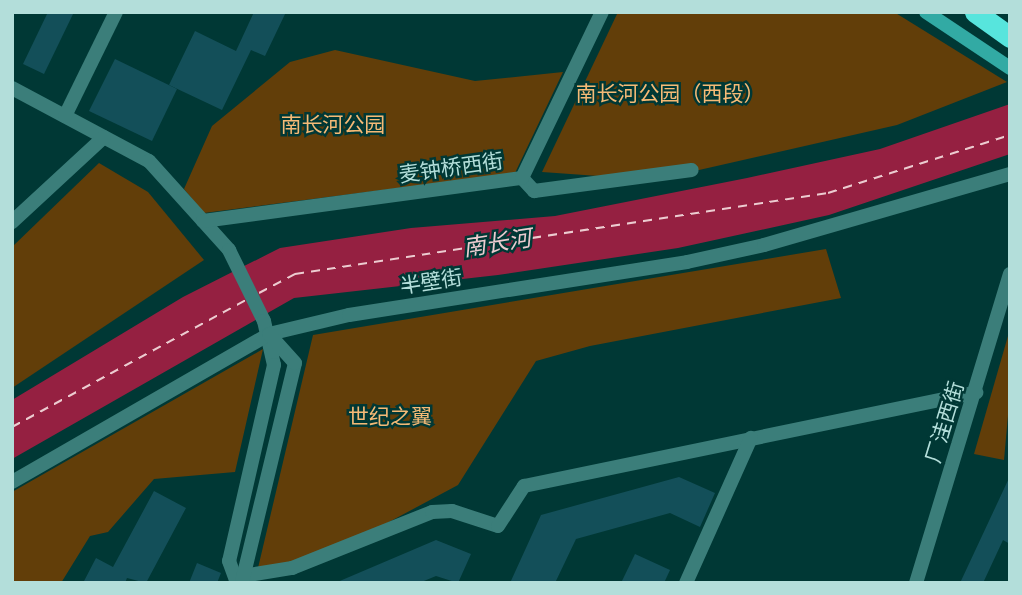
<!DOCTYPE html>
<meta charset="utf-8">
<style>
body{margin:0}
#map{position:relative;width:1022px;height:595px;overflow:hidden;background:#003835;font-family:Quicksand,"Noto Sans SC",sans-serif}
div>[style]{position:absolute}
[style*='--x']{left:calc(var(--x)*1px);top:calc(var(--y)*1px);width:calc(var(--w)*1px);rotate:calc(var(--a)*1deg)}
.green>*{inset:0;background:#623e09}
.water>*{inset:0;background:#952041}
.ferry>*{height:2px;margin-top:-1px;transform-origin:0;background:repeating-linear-gradient(90deg,#ecccd0 0 9px,transparent 0 16px)}
.building>*{inset:0;background:#134f59}
.street>*{height:14px;margin:-7px;padding:0 7px;transform-origin:7px;border-radius:7px;background:#3b7e7a}
.secondary>*{height:14px;margin:-7px;padding:0 7px;transform-origin:7px;border-radius:7px;background:#32aaa4}
.highway>*{height:21px;margin:-10.5px;padding:0 10.5px;transform-origin:10.5px;border-radius:10.5px;background:#57e5dd}
span{translate:-50% -50%;white-space:nowrap;text-align:center;line-height:1.15;-webkit-text-stroke:5px #003835;paint-order:stroke}
.park-label{font-size:21px;color:#f5ba76}
.street-label{font-size:21px;color:#b3deda}
.water-label{font-size:23px;color:#ecccd0;font-style:italic}
.frame{position:absolute;inset:0;border:14px solid #b3deda;pointer-events:none}
</style>
<div id="map">
<div class="green">
<div style="clip-path:polygon(618px 12px,894px 12px,1007px 82px,897px 125px,655px 180px,542px 172px)"></div>
<div style="clip-path:polygon(335px 50px,475px 81px,563px 72px,515px 173px,204px 213px,184px 189px,212px 126px,290px 62px)"></div>
<div style="clip-path:polygon(99px 163px,148px 192px,204px 260px,12px 388px,12px 247px)"></div>
<div style="clip-path:polygon(826px 249px,841px 298px,590px 346px,536px 361px,458px 485px,290px 575px,258px 568px,313px 335px)"></div>
<div style="clip-path:polygon(1010px 329px,1010px 393px,1004px 460px,974px 454px)"></div>
<div style="clip-path:polygon(263px 349px,235px 472px,154px 479px,108px 532px,90px 536px,61px 583px,12px 583px,12px 492px)"></div>
</div>
<div class="water">
<div style="clip-path:polygon(1010px 104px,1010px 154px,829px 215px,678px 248px,498px 275px,294px 298px,12px 459px,12px 400px,183px 297px,280px 248px,411px 228px,555px 216px,747px 178px,880px 149px)"></div>
</div>
<div class="ferry">
<div style="--x:259;--y:293;--w:41;--a:-27.8"></div>
<div style="--x:295;--y:274;--w:539;--a:-8.64"></div>
<div style="--x:828;--y:193;--w:191;--a:-17.7"></div>
<div style="--x:12;--y:427;--w:268;--a:-28.5"></div>
</div>
<div class="building">
<div style="clip-path:polygon(48px 12px,74px 12px,44px 74px,23px 64px)"></div>
<div style="clip-path:polygon(254px 12px,286px 12px,265px 56px,251px 50px,222px 110px,169px 85px,195px 31px,236px 51px)"></div>
<div style="clip-path:polygon(115px 59px,177px 89px,152px 141px,89px 111px)"></div>
<div style="clip-path:polygon(1010px 476px,1010px 544px,1003px 540px,983px 583px,960px 583px)"></div>
<div style="clip-path:polygon(679px 477px,715px 493px,700px 527px,670px 513px,576px 539px,555px 583px,510px 583px,541px 515px)"></div>
<div style="clip-path:polygon(154px 491px,186px 508px,146px 583px,127px 578px,125px 583px,83px 583px,96px 558px,113px 567px)"></div>
<div style="clip-path:polygon(436px 540px,471px 554px,458px 583px,436px 576px,419px 583px,335px 583px)"></div>
<div style="clip-path:polygon(635px 554px,670px 570px,664px 583px,621px 583px)"></div>
<div style="clip-path:polygon(197px 563px,221px 573px,217px 583px,189px 583px)"></div>
</div>
<div class="street">
<div style="--x:12;--y:88;--w:155;--a:28.1"></div>
<div style="--x:149;--y:161;--w:120;--a:48"></div>
<div style="--x:229;--y:250;--w:79;--a:63.8"></div>
<div style="--x:264;--y:321;--w:45;--a:77.2"></div>
<div style="--x:274;--y:365;--w:201;--a:102.9"></div>
<div style="--x:229;--y:561;--w:23;--a:70"></div>
<div style="--x:65;--y:116;--w:116;--a:-63.9"></div>
<div style="--x:522;--y:178;--w:18;--a:47"></div>
<div style="--x:534;--y:191;--w:159;--a:-7.6"></div>
<div style="--x:203;--y:221;--w:322;--a:-7.7"></div>
<div style="--x:522;--y:178;--w:184;--a:-64.3"></div>
<div style="--x:12;--y:222;--w:125;--a:-42.7"></div>
<div style="--x:12;--y:482;--w:297;--a:-29.9"></div>
<div style="--x:269;--y:334;--w:82;--a:-13.4"></div>
<div style="--x:349;--y:315;--w:342;--a:-8.9"></div>
<div style="--x:687;--y:262;--w:79;--a:-12.4"></div>
<div style="--x:764;--y:245;--w:256;--a:-16.1"></div>
<div style="--x:243;--y:576;--w:50;--a:-9.3"></div>
<div style="--x:292;--y:568;--w:151;--a:-21.8"></div>
<div style="--x:432;--y:512;--w:20;--a:-3"></div>
<div style="--x:452;--y:511;--w:48;--a:18.1"></div>
<div style="--x:498;--y:526;--w:48;--a:-57"></div>
<div style="--x:524;--y:486;--w:462;--a:-11.7"></div>
<div style="--x:242;--y:582;--w:225;--a:-76.4"></div>
<div style="--x:295;--y:363;--w:38;--a:-132"></div>
<div style="--x:686;--y:583;--w:159;--a:-65.9"></div>
<div style="--x:916;--y:583;--w:323;--a:-73.1"></div>
</div>
<div class="secondary">
<div style="--x:926;--y:12;--w:101;--a:33.7"></div>
</div>
<div class="highway">
<div style="--x:975;--y:12;--w:43;--a:35.5"></div>
</div>
<div class="park-label">
<span style="left:670px;top:93px">南长河公园（西段）</span>
<span style="left:333px;top:124px">南长河公园</span>
<span style="left:390px;top:416px">世纪之翼</span>
</div>
<div class="street-label">
<span style="left:451px;top:167px;rotate:-8deg">麦钟桥西街</span>
<span style="left:431px;top:281px;rotate:-9deg">半壁街</span>
<span style="left:944px;top:422px;rotate:-73deg">厂洼西街</span>
</div>
<div class="water-label">
<span style="left:497px;top:243px;rotate:-9deg">南长河</span>
</div>
<div class="frame"></div>
</div>
